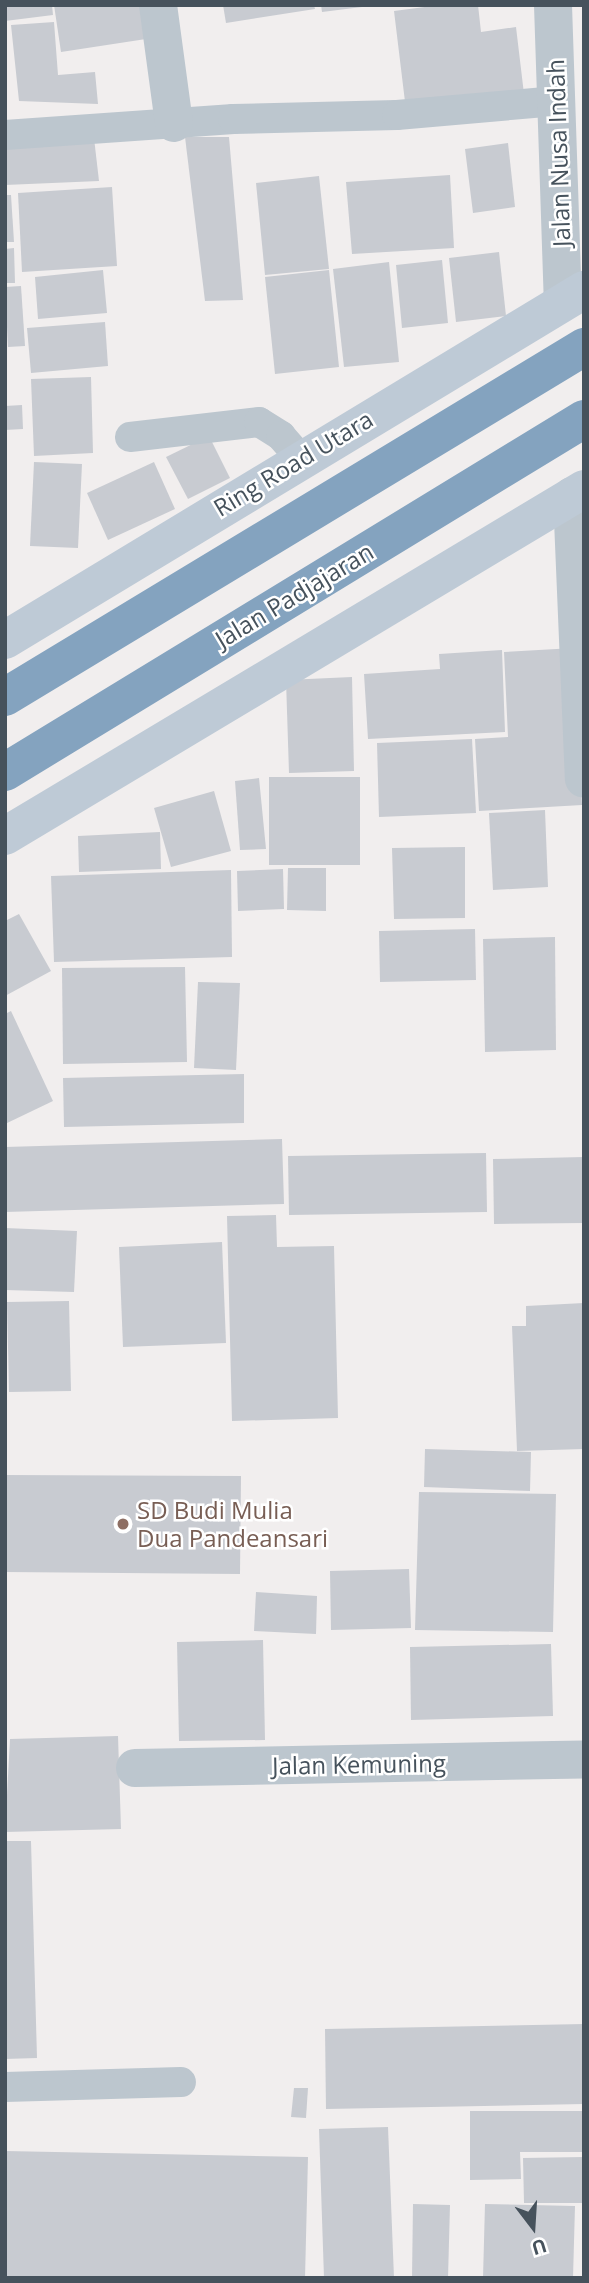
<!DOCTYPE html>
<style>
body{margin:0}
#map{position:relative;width:589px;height:2283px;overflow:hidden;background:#f1eeee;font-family:"Open Sans",sans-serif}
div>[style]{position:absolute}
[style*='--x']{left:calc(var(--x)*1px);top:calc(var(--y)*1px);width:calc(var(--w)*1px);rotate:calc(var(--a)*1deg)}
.building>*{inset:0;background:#c8cbd1}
.lane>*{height:30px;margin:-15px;padding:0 15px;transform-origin:15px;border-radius:15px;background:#bcc6ce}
.street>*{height:38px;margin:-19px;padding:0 19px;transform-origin:19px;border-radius:19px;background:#bcc6ce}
.secondary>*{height:38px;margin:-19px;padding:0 19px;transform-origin:19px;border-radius:19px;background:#becad6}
.highway>*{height:38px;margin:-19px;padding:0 19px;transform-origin:19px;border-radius:19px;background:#84a3bf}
.dots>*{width:19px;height:19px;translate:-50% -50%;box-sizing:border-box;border:4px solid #fff;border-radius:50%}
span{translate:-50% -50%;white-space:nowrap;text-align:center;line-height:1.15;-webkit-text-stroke:5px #fff;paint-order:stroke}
.street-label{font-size:24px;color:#46525c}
.education-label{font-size:24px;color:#785e54}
.left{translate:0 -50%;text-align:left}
.frame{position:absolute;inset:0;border:7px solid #46525c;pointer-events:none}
.north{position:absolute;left:498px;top:2192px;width:70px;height:70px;-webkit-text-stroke:5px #fff;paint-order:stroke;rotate:163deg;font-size:19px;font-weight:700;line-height:28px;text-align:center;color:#46525c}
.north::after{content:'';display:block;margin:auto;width:24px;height:32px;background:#46525c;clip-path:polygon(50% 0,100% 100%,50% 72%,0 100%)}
</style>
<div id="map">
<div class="building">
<div style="clip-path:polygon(5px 5px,52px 5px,53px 15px,5px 21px)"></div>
<div style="clip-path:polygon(54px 5px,140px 5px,146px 39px,61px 52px)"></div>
<div style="clip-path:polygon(223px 5px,314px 5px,315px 9px,226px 23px)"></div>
<div style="clip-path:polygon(321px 5px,362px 5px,362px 7px,322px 12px)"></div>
<div style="clip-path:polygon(440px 5px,478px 5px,481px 32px,516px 27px,524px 94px,406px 110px,394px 11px)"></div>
<div style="clip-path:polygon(54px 22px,58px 75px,95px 72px,98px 104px,19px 101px,11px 25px)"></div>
<div style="clip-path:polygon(185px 137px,229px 137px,243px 300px,205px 301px)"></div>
<div style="clip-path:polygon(94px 138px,99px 181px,5px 185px,5px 144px)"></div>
<div style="clip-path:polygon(508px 143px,515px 207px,473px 213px,465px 149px)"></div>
<div style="clip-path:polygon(450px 175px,454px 248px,352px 254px,346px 182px)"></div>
<div style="clip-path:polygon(319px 176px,329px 269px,265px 275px,256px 183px)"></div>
<div style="clip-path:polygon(112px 187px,117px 266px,22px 272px,18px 193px)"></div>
<div style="clip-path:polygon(5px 195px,11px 195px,14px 242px,5px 242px)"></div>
<div style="clip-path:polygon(14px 248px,15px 283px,5px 283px,5px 249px)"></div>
<div style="clip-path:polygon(499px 252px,506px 316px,456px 322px,449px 258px)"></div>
<div style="clip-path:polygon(442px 260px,448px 323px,402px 328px,396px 265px)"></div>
<div style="clip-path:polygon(389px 262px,399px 362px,344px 367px,333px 269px)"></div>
<div style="clip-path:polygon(103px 270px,107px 313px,38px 319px,35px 277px)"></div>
<div style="clip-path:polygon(329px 270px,339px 367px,275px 374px,265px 277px)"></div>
<div style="clip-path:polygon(21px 286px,25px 346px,8px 347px,5px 287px)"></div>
<div style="clip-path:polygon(105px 322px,108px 366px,31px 373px,27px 328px)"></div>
<div style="clip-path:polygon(91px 377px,93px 453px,34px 456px,31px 379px)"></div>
<div style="clip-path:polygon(22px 405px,23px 429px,5px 430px,5px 406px)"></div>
<div style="clip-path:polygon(209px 436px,230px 478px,188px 499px,166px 457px)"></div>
<div style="clip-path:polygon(34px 462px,82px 464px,78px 548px,30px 546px)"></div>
<div style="clip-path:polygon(154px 462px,175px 509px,108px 540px,87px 493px)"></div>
<div style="clip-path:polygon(574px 648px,582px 805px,479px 811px,475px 739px,508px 737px,504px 652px)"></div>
<div style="clip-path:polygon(502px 650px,505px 732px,368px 739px,364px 674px,440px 669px,439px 654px)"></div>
<div style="clip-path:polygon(352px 677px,354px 771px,289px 773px,286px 680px)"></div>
<div style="clip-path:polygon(472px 739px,476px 813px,379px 817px,377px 743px)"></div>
<div style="clip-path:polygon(269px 777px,360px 777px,360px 865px,269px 865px)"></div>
<div style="clip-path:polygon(259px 778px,266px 849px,240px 850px,235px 781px)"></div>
<div style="clip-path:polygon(214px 791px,231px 851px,171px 867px,154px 808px)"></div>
<div style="clip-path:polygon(545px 810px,548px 887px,493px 890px,489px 813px)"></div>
<div style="clip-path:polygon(160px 832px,161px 869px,79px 872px,78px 836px)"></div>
<div style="clip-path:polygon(465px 847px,465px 918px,394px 919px,392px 848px)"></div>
<div style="clip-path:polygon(288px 868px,326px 868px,326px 911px,287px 910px)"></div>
<div style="clip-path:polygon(283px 869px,284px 909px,238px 911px,237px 871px)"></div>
<div style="clip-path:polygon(231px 870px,232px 957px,54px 962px,51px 876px)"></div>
<div style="clip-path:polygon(19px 914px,51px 971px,5px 996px,5px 921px)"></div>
<div style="clip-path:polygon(475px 929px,476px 980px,380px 982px,379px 931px)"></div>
<div style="clip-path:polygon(555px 937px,556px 1050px,485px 1052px,483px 939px)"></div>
<div style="clip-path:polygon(185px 967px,187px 1062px,63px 1064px,62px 968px)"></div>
<div style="clip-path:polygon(198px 982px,240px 983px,236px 1070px,194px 1068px)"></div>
<div style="clip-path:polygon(11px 1011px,53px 1101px,5px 1124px,5px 1014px)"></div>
<div style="clip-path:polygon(244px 1074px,244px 1123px,64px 1127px,63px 1078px)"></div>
<div style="clip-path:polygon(282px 1139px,284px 1204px,5px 1212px,5px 1147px)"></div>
<div style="clip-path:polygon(486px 1153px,487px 1212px,289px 1215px,288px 1156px)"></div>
<div style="clip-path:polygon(584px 1157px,584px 1223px,494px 1224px,493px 1159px)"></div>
<div style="clip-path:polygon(276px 1215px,277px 1247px,334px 1246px,338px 1418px,232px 1421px,227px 1216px)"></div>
<div style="clip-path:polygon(5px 1228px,77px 1231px,74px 1292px,5px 1290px)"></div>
<div style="clip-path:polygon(222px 1242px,226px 1343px,123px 1347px,119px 1247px)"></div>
<div style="clip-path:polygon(69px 1301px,71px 1391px,9px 1392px,7px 1302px)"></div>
<div style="clip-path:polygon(584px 1303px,584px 1449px,517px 1451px,512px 1326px,526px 1326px,526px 1306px)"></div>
<div style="clip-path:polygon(425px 1449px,531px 1452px,530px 1491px,424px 1487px)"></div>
<div style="clip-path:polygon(5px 1475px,241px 1476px,240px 1574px,5px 1572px)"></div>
<div style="clip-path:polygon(419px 1492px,556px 1494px,553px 1632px,415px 1630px)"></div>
<div style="clip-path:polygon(409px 1569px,411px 1628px,331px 1630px,330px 1571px)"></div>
<div style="clip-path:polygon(256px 1592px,317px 1596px,316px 1634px,254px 1631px)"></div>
<div style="clip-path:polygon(263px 1640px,265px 1740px,179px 1741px,177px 1642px)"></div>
<div style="clip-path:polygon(551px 1644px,553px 1716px,411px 1720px,410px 1647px)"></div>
<div style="clip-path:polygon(118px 1736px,121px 1829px,5px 1832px,10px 1739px)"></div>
<div style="clip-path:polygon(5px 1841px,31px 1841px,37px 2058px,5px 2059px)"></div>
<div style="clip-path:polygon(584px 2024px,584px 2104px,326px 2109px,325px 2029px)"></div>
<div style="clip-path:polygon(294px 2088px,308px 2088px,306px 2118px,291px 2117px)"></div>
<div style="clip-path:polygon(470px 2111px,583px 2111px,583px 2152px,520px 2152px,521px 2179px,470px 2180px)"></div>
<div style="clip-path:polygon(388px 2127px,394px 2278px,324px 2278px,319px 2129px)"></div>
<div style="clip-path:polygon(5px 2151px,308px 2157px,305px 2278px,5px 2278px)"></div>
<div style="clip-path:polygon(584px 2157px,584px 2203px,524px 2203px,523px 2158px)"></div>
<div style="clip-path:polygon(413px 2204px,450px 2205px,448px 2278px,412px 2278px)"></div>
<div style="clip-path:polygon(485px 2204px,575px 2206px,573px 2278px,483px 2278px)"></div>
</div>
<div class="lane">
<div style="--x:5;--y:135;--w:229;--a:-4"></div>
<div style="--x:233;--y:119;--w:164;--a:-1.4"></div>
<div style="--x:397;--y:115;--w:160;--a:-5"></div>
<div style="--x:130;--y:437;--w:130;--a:-6.6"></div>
<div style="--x:259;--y:422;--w:26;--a:32"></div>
<div style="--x:281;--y:436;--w:29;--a:49"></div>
<div style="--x:5;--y:2087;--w:176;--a:-1.6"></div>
</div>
<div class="street">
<div style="--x:158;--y:5;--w:119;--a:82.3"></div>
<div style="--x:553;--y:5;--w:295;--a:88.1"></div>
<div style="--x:572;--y:496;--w:283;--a:87.6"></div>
<div style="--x:135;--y:1768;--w:449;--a:-1.1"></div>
</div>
<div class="secondary">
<div style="--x:5;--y:640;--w:677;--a:-31.15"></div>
<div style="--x:5;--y:836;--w:675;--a:-30.93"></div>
</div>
<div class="highway">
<div style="--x:5;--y:697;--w:677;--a:-31.15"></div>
<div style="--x:5;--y:772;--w:678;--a:-31.37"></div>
</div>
<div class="dots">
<div style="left:123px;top:1524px;background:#8d6e63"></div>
</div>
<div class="street-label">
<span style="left:558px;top:153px;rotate:-92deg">Jalan Nusa Indah</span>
<span style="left:293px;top:463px;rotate:-31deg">Ring Road Utara</span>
<span style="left:294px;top:595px;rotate:-31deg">Jalan Padjajaran</span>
<span style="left:359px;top:1764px;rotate:-1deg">Jalan Kemuning</span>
</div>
<div class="education-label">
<span class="left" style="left:137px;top:1524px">SD Budi Mulia<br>Dua Pandeansari</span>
</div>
<div class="frame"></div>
<div class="north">U</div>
</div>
